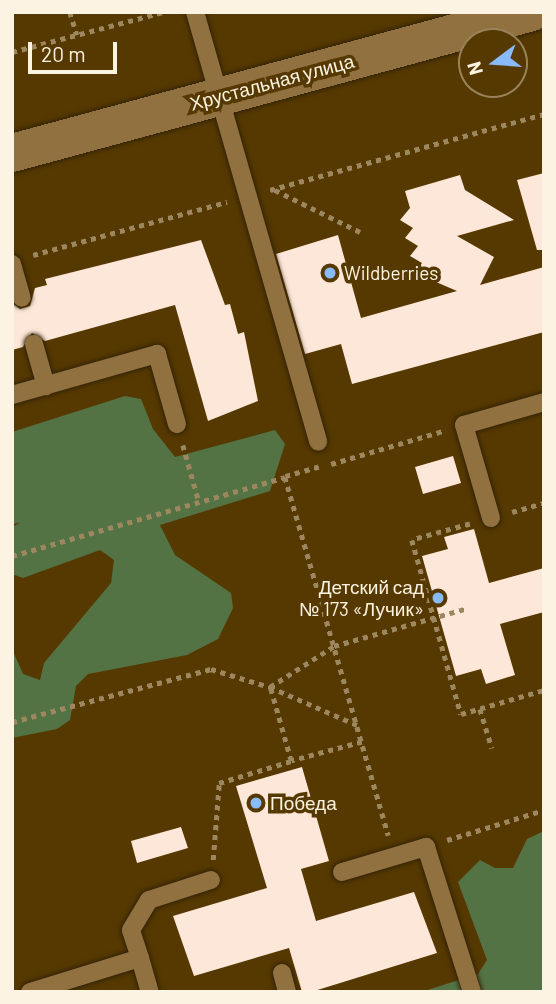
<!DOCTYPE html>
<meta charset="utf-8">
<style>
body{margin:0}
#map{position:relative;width:556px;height:1004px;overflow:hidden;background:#563901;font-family:Barlow,sans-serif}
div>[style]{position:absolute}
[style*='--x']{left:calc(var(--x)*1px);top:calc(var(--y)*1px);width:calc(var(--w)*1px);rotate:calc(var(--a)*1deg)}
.green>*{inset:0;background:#547345}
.building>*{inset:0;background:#fce7d8}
.path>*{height:4.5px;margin-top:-2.25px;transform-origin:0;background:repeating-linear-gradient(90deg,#9c875f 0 5px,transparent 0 10px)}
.roads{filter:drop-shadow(0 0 2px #332309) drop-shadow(0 0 2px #332309)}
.lane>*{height:18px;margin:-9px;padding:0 9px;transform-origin:9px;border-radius:9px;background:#927141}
.secondary>*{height:38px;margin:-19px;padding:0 19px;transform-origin:19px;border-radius:19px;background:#927141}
.dots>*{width:19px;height:19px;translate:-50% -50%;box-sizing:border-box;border:4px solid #563901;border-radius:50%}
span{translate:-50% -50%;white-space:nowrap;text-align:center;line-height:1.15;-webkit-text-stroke:7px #563901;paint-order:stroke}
.street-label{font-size:19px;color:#fdf3e3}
.poi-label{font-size:19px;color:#fdf3e3}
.left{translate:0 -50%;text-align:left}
.right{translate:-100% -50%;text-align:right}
.frame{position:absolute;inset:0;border:14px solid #fdf3e3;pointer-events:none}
.north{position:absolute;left:458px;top:28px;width:70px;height:70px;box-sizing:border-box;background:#563901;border:2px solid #99835b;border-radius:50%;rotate:254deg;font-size:19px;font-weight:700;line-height:28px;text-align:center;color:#fdf3e3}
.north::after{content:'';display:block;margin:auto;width:24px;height:32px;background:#89bafc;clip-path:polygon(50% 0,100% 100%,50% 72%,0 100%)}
.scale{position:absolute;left:28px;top:42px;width:89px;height:32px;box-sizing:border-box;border:4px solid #fdf3e3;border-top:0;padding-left:9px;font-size:21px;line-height:24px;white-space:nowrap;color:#fdf3e3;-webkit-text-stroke:5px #563901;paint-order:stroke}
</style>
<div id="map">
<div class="green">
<div style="clip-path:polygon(125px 396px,141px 399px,153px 429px,175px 457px,275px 430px,285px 444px,270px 491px,160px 525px,175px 555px,231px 593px,233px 608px,218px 639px,187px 655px,88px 674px,76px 686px,70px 720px,57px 729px,12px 738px,12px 649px,23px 674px,40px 680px,44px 663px,111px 583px,114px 560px,100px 550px,23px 578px,12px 574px,12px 527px,20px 523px,12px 524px,12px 432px)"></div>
<div style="clip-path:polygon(544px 831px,544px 992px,421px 992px,478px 974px,487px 960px,458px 882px,480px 860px,495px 868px,513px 868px,527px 839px)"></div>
</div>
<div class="building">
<div style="clip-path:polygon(544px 173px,544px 250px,537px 250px,517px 180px)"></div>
<div style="clip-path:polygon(460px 175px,465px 190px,514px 220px,457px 236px,494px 257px,480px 285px,544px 267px,544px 332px,352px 384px,341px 344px,305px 354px,276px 254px,338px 235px,361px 318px,457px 291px,415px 273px,422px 263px,410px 256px,418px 246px,405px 238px,413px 228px,400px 220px,410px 208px,405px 191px)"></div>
<div style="clip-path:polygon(201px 240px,225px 305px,230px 304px,238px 334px,244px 332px,258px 401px,208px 421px,175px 305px,45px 341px,32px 333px,23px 347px,12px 350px,12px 303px,20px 309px,30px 306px,35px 288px,47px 285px,45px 279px)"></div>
<div style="clip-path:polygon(453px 456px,461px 483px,423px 494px,415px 467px)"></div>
<div style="clip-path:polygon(474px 529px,489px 583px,544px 568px,544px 612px,500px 624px,515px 675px,486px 684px,481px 669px,456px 676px,422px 556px,448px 549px,444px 537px)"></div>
<div style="clip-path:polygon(302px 767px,329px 861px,301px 869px,316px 921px,414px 892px,437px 953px,311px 992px,302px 992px,289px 948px,194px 976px,173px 916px,267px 888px,236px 786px)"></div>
<div style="clip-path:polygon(181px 827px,188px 848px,137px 863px,131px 841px)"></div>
</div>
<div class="path">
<div style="--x:70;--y:12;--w:24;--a:73"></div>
<div style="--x:12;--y:52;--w:156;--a:-14.8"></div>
<div style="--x:270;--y:190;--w:284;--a:-15.5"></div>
<div style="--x:275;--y:190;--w:95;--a:26.3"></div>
<div style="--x:33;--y:255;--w:201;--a:-15.3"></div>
<div style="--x:183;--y:445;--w:59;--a:74.3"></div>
<div style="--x:331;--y:464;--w:117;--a:-16.4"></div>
<div style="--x:319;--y:467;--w:35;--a:164"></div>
<div style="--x:285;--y:477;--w:373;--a:73.9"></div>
<div style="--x:512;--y:512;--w:33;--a:-16"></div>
<div style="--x:470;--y:524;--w:60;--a:164.6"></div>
<div style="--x:412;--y:540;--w:181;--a:74.3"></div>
<div style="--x:461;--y:714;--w:86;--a:-16.1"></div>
<div style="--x:12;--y:556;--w:284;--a:-16.1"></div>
<div style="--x:480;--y:709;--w:41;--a:72.9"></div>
<div style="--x:12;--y:722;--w:206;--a:-14.9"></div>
<div style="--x:211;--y:669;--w:62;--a:17"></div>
<div style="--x:270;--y:687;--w:95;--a:23.6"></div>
<div style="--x:362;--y:742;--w:73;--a:165"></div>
<div style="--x:291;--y:761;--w:77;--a:-105.8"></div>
<div style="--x:270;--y:687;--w:76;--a:-32.6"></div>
<div style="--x:334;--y:646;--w:136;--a:-15.8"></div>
<div style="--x:447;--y:840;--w:102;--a:-17.2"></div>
<div style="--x:213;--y:860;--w:77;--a:-85.5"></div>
<div style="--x:219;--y:783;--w:75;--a:-17"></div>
</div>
<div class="roads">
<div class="lane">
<div style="--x:195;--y:12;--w:447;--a:74"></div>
<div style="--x:12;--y:264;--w:35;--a:74"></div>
<div style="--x:34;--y:344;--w:44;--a:74.1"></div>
<div style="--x:12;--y:395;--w:151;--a:-15.8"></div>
<div style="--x:157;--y:354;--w:73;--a:74.1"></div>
<div style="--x:491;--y:518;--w:97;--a:-106.2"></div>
<div style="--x:464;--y:425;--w:83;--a:-16"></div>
<div style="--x:342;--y:872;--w:88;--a:-16.6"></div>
<div style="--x:426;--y:847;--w:152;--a:72.4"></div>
<div style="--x:140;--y:958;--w:29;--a:-108"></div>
<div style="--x:131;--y:930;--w:35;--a:-59"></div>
<div style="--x:149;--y:900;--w:65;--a:-17.9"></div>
<div style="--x:282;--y:973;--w:20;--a:75"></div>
<div style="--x:30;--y:992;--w:115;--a:-17.2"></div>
<div style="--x:140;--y:958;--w:35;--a:74"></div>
</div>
<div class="secondary">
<div style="--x:12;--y:153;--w:539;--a:-15.17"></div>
</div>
</div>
<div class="dots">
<div style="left:330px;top:273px;background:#89bafc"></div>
<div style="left:438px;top:598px;background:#89bafc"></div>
<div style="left:256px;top:803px;background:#89bafc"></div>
</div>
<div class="street-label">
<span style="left:272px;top:82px;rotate:-15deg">Хрустальная улица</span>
</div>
<div class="poi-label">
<span class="left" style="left:344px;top:273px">Wildberries</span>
<span class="right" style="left:424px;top:598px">Детский сад<br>№ 173 «Лучик»</span>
<span class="left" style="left:270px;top:803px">Победа</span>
</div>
<div class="frame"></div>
<div class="north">N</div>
<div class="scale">20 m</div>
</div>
